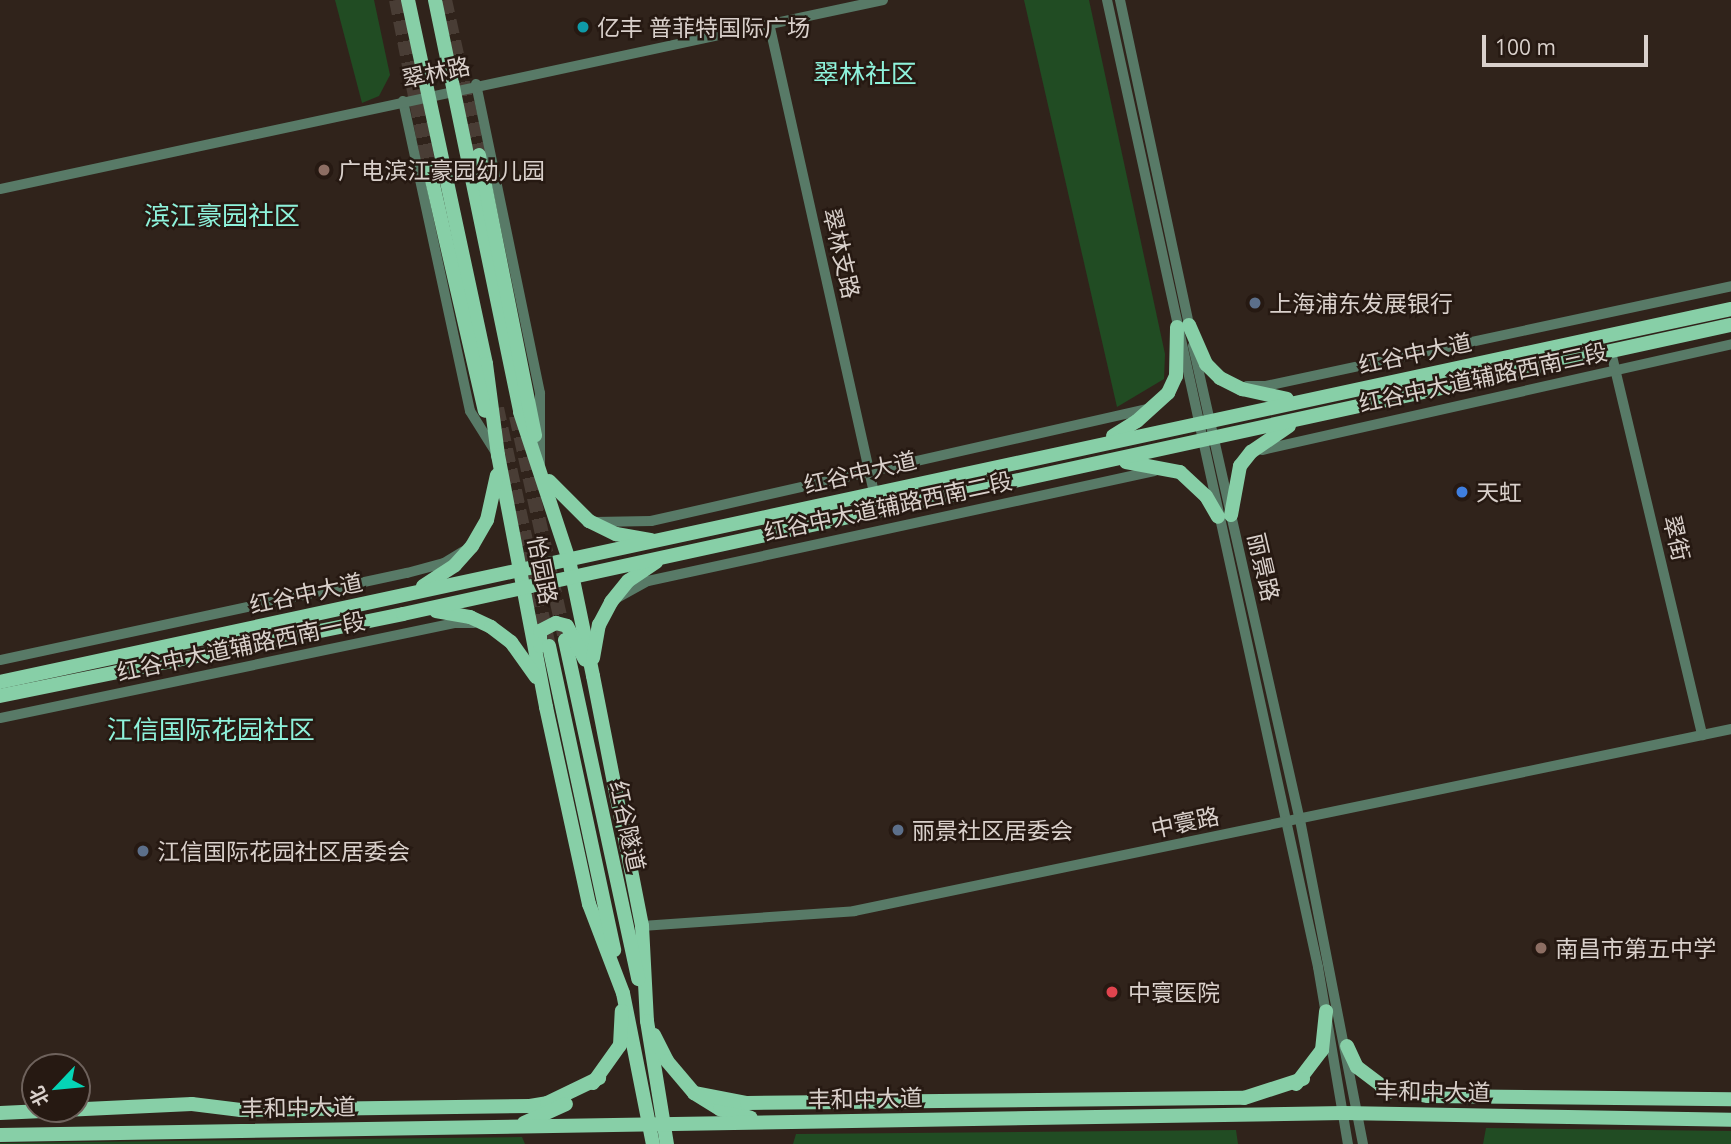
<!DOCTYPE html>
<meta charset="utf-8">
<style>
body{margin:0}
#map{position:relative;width:1731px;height:1144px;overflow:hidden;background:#30231b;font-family:"Open Sans","Noto Sans SC",sans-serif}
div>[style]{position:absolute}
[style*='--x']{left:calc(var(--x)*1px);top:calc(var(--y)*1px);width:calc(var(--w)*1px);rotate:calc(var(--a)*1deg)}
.green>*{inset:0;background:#214c23}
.major-tunnel>*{height:14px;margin-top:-7px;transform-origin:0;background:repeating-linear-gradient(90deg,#493d35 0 14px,transparent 0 21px)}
.minor>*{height:10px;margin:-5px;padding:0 5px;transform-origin:5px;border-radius:5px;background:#587a67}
.major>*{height:14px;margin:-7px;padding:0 7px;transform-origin:7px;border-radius:7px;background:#87cfa7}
.dots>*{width:19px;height:19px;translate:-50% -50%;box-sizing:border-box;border:4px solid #261912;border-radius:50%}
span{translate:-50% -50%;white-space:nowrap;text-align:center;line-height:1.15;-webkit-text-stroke:5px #261912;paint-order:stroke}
.poi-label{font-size:23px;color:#d9d0cb}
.left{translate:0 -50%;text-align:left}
.street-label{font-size:23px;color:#d9d0cb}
.quarter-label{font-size:26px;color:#8ef2db}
.north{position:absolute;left:21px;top:1053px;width:70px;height:70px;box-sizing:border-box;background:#261912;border:2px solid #6e625c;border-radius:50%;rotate:244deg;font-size:19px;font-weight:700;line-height:28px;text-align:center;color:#d9d0cb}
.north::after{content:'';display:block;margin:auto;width:24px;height:32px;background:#05d5b6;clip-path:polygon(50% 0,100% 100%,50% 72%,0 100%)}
.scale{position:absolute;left:1482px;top:35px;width:166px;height:32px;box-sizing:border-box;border:4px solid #d9d0cb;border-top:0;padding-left:9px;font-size:21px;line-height:24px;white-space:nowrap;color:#d9d0cb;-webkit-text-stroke:5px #261912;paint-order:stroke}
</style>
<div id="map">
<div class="green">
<div style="clip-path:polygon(335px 0,374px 0,390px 75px,379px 96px,362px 103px)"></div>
<div style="clip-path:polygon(1024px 0,1089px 0,1165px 354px,1164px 379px,1117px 407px)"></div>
<div style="clip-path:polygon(1486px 1128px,1731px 1131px,1731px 1144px,1483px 1144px)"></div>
<div style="clip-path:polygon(1236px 1130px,1238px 1144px,793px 1144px,796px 1134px)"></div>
<div style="clip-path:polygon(522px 1137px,525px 1144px,0 1144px,0 1143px)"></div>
</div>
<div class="major-tunnel">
<div style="--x:396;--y:0;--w:170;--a:78.8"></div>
<div style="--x:445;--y:0;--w:159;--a:77.6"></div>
<div style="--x:497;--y:408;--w:244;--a:77.7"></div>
<div style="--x:516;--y:416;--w:224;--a:77.6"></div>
</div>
<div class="minor">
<div style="--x:1107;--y:0;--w:990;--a:77.69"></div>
<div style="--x:1318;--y:967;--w:180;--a:80.4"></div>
<div style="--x:1120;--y:0;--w:337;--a:78"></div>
<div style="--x:769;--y:23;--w:481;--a:77.4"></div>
<div style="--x:476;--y:84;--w:316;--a:78.3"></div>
<div style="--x:540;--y:393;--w:70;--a:90"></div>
<div style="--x:403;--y:101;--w:317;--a:77.8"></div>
<div style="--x:470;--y:411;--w:47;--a:58"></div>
<div style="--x:0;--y:189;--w:903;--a:-12.08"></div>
<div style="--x:1193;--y:346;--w:486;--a:77.3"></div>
<div style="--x:1300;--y:820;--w:330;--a:79"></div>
<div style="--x:1611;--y:352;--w:394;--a:76.6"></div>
<div style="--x:1247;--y:386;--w:19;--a:0"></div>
<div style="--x:1266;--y:386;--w:476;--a:-12.1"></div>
<div style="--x:1262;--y:450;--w:481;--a:-12.7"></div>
<div style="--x:595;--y:522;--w:56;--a:-1"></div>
<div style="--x:651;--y:521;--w:508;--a:-12.72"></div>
<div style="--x:619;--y:597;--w:33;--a:-29"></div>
<div style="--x:648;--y:581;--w:518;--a:-12.26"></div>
<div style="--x:0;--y:660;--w:416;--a:-12.1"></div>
<div style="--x:407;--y:573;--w:38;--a:-15"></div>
<div style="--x:444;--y:563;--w:23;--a:-31"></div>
<div style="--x:0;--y:718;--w:464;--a:-11.8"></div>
<div style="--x:454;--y:623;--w:20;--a:0"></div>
<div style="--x:642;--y:926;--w:213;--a:-4"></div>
<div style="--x:854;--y:911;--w:896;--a:-11.72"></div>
</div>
<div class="major">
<div style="--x:408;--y:0;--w:372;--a:77.9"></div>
<div style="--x:486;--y:364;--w:92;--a:82.5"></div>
<div style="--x:498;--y:455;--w:257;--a:79.2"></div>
<div style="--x:546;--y:707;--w:202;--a:77.7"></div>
<div style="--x:589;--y:904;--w:95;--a:69.1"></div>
<div style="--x:623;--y:993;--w:154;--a:78.8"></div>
<div style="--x:435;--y:0;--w:421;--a:78.3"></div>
<div style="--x:520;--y:412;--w:156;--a:71.7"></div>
<div style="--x:569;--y:560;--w:118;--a:78.3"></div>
<div style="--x:593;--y:676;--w:255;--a:78.9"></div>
<div style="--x:642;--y:926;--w:95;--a:87"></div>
<div style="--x:647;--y:1021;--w:125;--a:80.8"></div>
<div style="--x:479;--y:155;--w:286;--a:78.7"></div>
<div style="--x:429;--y:167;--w:250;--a:77.1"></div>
<div style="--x:1189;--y:325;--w:43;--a:66.4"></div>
<div style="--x:1206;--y:364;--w:20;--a:45"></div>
<div style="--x:1220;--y:378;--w:25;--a:27"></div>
<div style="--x:1242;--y:389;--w:46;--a:12.5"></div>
<div style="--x:1113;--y:436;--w:28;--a:-32"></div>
<div style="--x:1137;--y:421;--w:42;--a:-42.1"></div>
<div style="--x:1168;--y:393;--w:19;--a:-65"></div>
<div style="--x:1176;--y:376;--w:49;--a:-88.8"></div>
<div style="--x:1126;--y:462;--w:55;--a:10.5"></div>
<div style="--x:1180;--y:472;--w:35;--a:43"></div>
<div style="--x:1206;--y:496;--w:24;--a:60"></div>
<div style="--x:549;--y:481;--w:57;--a:45"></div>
<div style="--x:589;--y:521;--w:30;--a:26"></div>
<div style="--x:616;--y:534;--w:36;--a:10"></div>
<div style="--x:1231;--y:515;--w:50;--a:-79.6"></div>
<div style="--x:1240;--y:466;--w:18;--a:-52"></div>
<div style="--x:1251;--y:452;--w:46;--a:-34.4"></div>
<div style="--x:423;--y:586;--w:38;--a:-33"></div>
<div style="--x:455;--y:565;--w:25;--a:-48"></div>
<div style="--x:472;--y:546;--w:30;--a:-60"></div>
<div style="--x:487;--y:520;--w:46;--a:-77.5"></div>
<div style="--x:436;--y:611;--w:35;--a:10"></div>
<div style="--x:470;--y:617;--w:23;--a:25"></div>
<div style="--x:491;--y:627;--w:25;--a:37"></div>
<div style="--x:511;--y:642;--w:43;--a:54.5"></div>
<div style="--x:565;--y:640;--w:347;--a:77.8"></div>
<div style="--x:540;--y:646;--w:15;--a:-90"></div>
<div style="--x:540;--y:631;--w:18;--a:-27"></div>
<div style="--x:556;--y:623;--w:11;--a:15"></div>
<div style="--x:567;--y:626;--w:38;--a:62"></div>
<div style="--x:549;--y:646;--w:311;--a:77.9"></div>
<div style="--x:593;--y:658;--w:34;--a:-80"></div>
<div style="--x:599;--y:625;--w:26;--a:-62"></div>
<div style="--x:611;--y:602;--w:27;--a:-51"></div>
<div style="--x:628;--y:581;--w:34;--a:-34"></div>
<div style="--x:0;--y:682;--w:1771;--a:-12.16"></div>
<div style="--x:0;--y:696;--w:411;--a:-11.5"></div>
<div style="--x:403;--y:614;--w:1359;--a:-12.28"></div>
<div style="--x:654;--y:1035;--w:29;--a:63"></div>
<div style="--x:667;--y:1061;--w:42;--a:49.8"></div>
<div style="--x:694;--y:1093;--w:31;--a:32"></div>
<div style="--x:720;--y:1109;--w:32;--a:16"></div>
<div style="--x:1347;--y:1046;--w:23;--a:65"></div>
<div style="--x:1357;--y:1067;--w:41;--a:37.1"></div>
<div style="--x:593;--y:1083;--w:47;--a:-54.6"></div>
<div style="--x:620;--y:1045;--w:34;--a:-87"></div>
<div style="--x:1296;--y:1084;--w:43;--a:-52.6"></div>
<div style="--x:1322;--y:1050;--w:39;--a:-84"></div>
<div style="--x:1382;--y:1088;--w:47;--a:9.9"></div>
<div style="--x:1428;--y:1096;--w:303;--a:0.6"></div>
<div style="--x:694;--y:1093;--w:54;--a:10.7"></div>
<div style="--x:747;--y:1103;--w:497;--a:-0.6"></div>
<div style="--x:1244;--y:1098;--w:62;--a:-17.9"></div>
<div style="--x:0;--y:1113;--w:192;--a:-2.7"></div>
<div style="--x:192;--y:1104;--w:49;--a:7"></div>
<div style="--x:241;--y:1110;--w:289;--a:-0.8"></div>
<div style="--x:530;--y:1106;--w:17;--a:-10"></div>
<div style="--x:547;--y:1103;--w:58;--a:-25.7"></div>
<div style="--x:524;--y:1123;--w:46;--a:-24.3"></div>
<div style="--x:0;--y:1135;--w:1344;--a:-0.94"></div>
<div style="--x:1344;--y:1113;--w:387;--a:1"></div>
</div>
<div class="dots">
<div style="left:583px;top:27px;background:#0f9aa8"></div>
<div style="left:324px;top:170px;background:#8d6e63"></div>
<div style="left:1255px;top:303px;background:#5c6f8a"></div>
<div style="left:1462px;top:492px;background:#3f7fe0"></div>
<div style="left:898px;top:830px;background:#5c6f8a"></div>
<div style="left:143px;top:851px;background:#5c6f8a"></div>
<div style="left:1541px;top:948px;background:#8d6e63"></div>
<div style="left:1112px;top:992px;background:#e0444e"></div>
</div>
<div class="poi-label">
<span class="left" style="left:597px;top:27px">亿丰 普菲特国际广场</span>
<span class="left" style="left:338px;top:170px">广电滨江豪园幼儿园</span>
<span class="left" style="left:1269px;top:303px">上海浦东发展银行</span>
<span class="left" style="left:1476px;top:492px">天虹</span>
<span class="left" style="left:912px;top:830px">丽景社区居委会</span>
<span class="left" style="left:157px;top:851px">江信国际花园社区居委会</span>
<span class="left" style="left:1555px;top:948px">南昌市第五中学</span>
<span class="left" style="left:1128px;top:992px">中寰医院</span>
</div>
<div class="street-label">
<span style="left:436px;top:72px;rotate:-12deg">翠林路</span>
<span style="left:842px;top:253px;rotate:77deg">翠林支路</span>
<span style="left:1415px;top:353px;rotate:-12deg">红谷中大道</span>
<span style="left:1483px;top:377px;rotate:-12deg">红谷中大道辅路西南三段</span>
<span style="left:860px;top:472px;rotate:-13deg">红谷中大道</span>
<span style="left:888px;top:506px;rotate:-12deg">红谷中大道辅路西南二段</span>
<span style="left:1677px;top:538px;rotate:77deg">翠街</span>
<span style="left:1264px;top:567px;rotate:77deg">丽景路</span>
<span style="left:543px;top:570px;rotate:79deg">怡园路</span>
<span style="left:306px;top:593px;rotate:-12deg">红谷中大道</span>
<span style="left:241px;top:646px;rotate:-12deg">红谷中大道辅路西南一段</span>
<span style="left:1185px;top:822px;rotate:-12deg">中寰路</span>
<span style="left:628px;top:826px;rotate:78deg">红谷隧道</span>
<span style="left:1433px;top:1091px;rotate:1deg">丰和中大道</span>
<span style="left:865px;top:1098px;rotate:-1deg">丰和中大道</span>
<span style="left:298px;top:1107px;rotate:-1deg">丰和中大道</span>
</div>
<div class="quarter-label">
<span style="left:865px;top:74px">翠林社区</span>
<span style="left:222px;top:216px">滨江豪园社区</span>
<span style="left:211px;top:730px">江信国际花园社区</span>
</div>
<div class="north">北</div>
<div class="scale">100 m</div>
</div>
